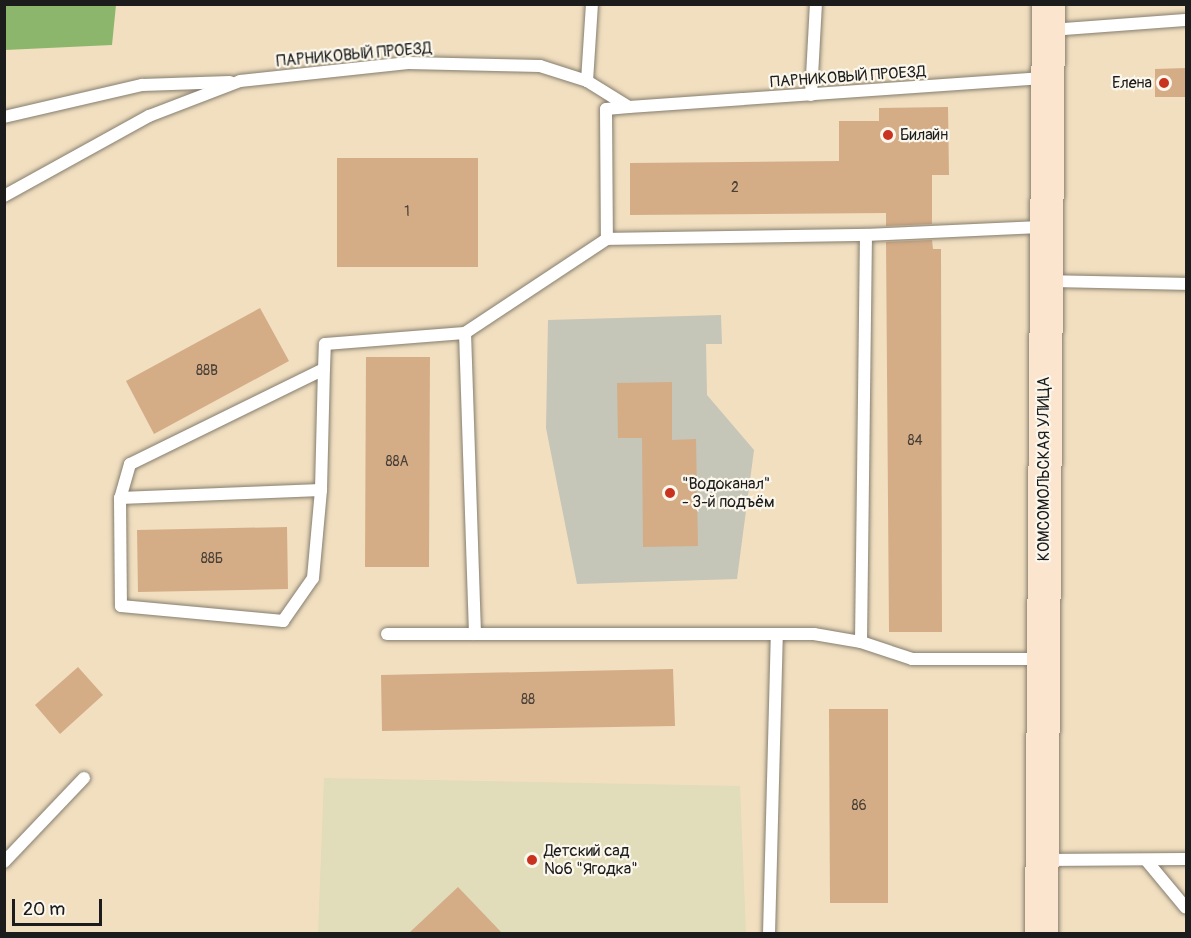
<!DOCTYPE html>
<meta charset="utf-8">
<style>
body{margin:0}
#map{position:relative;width:1191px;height:938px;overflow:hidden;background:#f1dfc0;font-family:Pangolin,sans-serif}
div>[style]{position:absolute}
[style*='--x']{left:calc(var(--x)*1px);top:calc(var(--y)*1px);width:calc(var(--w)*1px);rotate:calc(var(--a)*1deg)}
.built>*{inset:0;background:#e1dcba}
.industrial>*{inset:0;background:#c5c5b8}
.forest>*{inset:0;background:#8cb66c}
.building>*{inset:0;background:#d4ad87}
.roads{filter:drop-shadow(0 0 2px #867e6e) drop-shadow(0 0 2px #867e6e)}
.lane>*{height:12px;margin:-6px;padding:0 6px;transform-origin:6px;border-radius:6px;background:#fff}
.secondary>*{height:33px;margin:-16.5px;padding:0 16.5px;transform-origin:16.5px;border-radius:16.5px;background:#fce5cf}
.dots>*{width:16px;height:16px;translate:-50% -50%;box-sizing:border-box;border:3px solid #fbf7ec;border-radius:50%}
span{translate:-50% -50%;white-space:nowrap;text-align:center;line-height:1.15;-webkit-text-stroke:4.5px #fbf7ec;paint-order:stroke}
.number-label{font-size:14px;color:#4a4037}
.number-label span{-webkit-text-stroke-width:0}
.street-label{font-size:16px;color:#1c1c1c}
.poi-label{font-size:16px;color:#1c1c1c}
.right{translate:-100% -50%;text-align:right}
.left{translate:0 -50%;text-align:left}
.frame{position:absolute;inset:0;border:6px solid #1c1c1c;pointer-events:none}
.scale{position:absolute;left:12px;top:899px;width:90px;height:27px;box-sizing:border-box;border:3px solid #1c1c1c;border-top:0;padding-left:8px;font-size:18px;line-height:21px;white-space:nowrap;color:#1c1c1c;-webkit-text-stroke:4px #fbf7ec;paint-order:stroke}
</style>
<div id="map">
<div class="built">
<div style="clip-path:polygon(324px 778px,740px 786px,746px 933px,318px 934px)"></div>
</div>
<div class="industrial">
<div style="clip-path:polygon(721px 315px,722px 344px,706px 344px,707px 395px,754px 450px,737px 579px,577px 584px,546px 428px,548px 320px)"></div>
</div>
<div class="forest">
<div style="clip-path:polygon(4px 5px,116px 5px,112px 45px,5px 50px)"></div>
</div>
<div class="building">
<div style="clip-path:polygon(1186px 68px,1186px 97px,1155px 97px,1155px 69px)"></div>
<div style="clip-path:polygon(948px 107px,949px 175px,932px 175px,932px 224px,886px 226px,886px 213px,630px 215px,630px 163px,839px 161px,839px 121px,879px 121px,879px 108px)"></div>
<div style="clip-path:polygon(337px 158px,478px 158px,478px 267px,337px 267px)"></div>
<div style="clip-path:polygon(932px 240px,933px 249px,941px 249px,942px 632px,889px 632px,886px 242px)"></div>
<div style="clip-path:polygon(260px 308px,289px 361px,154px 434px,126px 381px)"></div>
<div style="clip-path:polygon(366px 357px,430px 357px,429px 567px,365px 567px)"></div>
<div style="clip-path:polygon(672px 382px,672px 440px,696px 439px,698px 546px,643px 547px,642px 438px,618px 438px,617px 383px)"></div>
<div style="clip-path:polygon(287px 527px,288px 589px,138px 592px,137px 530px)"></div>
<div style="clip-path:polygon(78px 667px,103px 695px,60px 734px,35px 705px)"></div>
<div style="clip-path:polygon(673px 669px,675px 726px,382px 731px,381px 675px)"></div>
<div style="clip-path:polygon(829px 709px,888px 709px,888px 903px,830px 903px)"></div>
<div style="clip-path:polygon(458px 887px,502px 933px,409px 933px)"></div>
</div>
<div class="roads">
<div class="lane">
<div style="--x:1050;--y:30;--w:136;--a:-4.2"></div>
<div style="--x:587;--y:81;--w:77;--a:-86.3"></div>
<div style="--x:811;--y:95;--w:91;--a:-86.9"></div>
<div style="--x:629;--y:107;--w:23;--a:175"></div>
<div style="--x:606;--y:109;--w:130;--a:89.6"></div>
<div style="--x:607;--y:239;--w:259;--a:-0.9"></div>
<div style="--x:4;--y:117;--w:142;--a:-13.1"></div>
<div style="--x:142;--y:85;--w:88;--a:-2"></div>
<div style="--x:4;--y:196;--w:166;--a:-28.9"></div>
<div style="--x:149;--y:116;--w:97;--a:-21"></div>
<div style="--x:240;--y:81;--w:169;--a:-6.1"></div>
<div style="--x:408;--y:63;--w:132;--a:1.3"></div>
<div style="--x:540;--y:66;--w:49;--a:17.7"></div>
<div style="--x:587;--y:81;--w:49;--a:31.8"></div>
<div style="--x:629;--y:107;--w:419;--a:-4"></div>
<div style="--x:1047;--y:281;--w:139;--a:1.2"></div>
<div style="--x:324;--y:369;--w:216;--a:153.9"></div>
<div style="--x:130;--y:464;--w:35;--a:106"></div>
<div style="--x:120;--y:498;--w:201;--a:-2.3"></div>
<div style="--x:321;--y:490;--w:121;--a:-88.6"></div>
<div style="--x:324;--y:369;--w:25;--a:-88"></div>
<div style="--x:325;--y:344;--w:140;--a:-4.5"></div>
<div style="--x:120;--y:498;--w:108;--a:89.5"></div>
<div style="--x:121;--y:606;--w:163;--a:5.3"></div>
<div style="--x:283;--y:621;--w:52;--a:-55.1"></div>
<div style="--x:313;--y:578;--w:88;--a:-84.8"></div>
<div style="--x:387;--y:634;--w:427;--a:0"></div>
<div style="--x:814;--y:634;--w:48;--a:9.7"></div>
<div style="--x:861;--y:642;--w:54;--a:18.4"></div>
<div style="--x:912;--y:659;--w:130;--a:0"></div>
<div style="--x:475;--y:634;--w:301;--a:-91.9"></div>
<div style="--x:465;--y:333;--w:170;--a:-33.5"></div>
<div style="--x:861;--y:642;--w:407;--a:-89.3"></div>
<div style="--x:866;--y:235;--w:179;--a:-2.6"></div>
<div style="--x:1043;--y:860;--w:143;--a:-0.4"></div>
<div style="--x:1146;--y:860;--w:62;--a:50.2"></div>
<div style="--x:4;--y:862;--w:116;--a:-46.4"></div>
<div style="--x:769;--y:934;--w:300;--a:-88.5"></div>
</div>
<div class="secondary">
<div style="--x:1041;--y:934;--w:930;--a:-89.57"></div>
</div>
</div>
<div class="dots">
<div style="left:1164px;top:83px;background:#c8321e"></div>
<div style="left:888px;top:135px;background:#c8321e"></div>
<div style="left:670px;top:493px;background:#c8321e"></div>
<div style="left:532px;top:860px;background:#c8321e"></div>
</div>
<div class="number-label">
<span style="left:735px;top:188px">2</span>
<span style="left:407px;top:212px">1</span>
<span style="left:207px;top:371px">88В</span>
<span style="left:915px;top:441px">84</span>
<span style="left:397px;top:462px">88А</span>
<span style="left:212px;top:559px">88Б</span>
<span style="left:528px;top:700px">88</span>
<span style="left:859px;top:806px">86</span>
</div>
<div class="street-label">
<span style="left:354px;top:55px;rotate:-5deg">ПАРНИКОВЫЙ ПРОЕЗД</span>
<span style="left:848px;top:77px;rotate:-4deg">ПАРНИКОВЫЙ ПРОЕЗД</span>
<span style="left:1044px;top:469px;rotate:-90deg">КОМСОМОЛЬСКАЯ УЛИЦА</span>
</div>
<div class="poi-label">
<span class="right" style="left:1152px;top:83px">Елена</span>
<span class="left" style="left:900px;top:135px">Билайн</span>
<span class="left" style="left:682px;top:493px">"Водоканал"<br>- 3-й подъём</span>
<span class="left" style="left:544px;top:860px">Детский сад<br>№6 "Ягодка"</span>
</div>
<div class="frame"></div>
<div class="scale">20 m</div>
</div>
